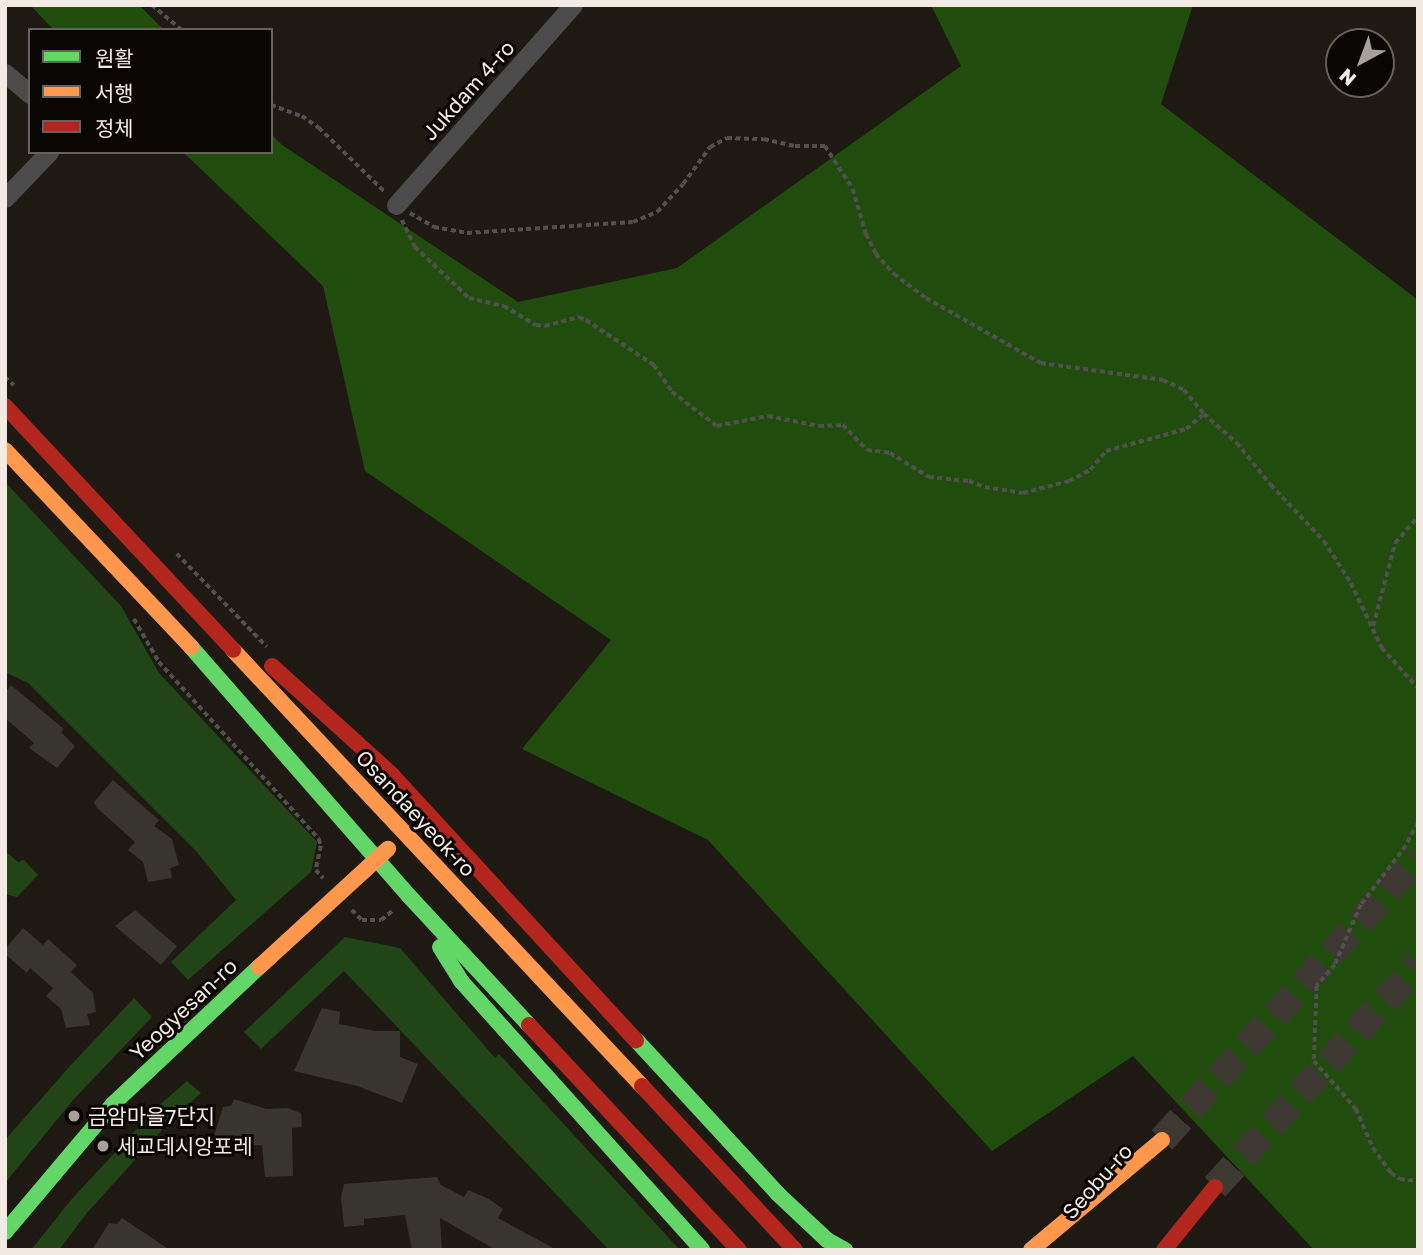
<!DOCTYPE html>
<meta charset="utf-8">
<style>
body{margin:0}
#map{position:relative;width:1423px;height:1255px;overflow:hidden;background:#1e1913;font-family:"Golos Text","Noto Sans KR",sans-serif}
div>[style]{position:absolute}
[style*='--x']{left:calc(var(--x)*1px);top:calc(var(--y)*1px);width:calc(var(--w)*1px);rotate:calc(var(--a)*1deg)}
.green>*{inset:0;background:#214516}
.forest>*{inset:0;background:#204d0e}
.building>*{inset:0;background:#38342e}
.secondary-tunnel>*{height:28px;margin-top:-14px;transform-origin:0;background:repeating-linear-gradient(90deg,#3e3832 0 28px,transparent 0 42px)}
.path>*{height:3.5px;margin-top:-1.75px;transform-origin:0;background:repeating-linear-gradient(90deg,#51504f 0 5px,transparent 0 8.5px)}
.street>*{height:19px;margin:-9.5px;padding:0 9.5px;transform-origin:9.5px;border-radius:9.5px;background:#4c4b4c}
.fast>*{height:16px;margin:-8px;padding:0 8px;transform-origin:8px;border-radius:8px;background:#63d668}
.slow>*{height:16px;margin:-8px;padding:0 8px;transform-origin:8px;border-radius:8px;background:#ff974d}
.jam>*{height:16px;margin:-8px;padding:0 8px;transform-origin:8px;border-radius:8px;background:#b3261e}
.dots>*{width:19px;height:19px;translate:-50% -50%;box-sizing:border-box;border:4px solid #090503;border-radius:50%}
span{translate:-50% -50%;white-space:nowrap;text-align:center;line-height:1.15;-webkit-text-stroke:6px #090503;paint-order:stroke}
.street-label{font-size:21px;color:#f2eae3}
.poi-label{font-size:21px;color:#f2eae3}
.left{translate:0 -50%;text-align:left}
.frame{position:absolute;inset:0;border:7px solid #f2eae3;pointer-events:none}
.legend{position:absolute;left:28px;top:28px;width:245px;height:126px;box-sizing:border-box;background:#090503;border:2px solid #66615d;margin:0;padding:9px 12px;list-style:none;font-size:21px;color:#f2eae3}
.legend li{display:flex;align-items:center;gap:14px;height:35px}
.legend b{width:35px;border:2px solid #66615d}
.north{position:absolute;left:1325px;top:28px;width:70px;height:70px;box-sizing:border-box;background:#090503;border:2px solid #66615d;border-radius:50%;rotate:221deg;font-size:19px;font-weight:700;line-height:28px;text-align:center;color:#f2eae3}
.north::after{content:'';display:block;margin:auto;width:24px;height:32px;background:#a8a19a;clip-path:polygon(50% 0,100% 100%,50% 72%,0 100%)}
</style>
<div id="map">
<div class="green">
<div style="clip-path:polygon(5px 482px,121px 606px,159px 673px,317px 842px,311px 872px,188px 980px,171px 962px,236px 900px,196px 851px,28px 683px,5px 672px)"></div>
<div style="clip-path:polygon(5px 851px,18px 862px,24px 860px,38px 875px,17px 897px,5px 894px)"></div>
<div style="clip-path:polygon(345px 937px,400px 948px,495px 1058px,499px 1054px,680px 1250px,609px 1250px,344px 971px,261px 1049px,244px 1032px)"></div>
<div style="clip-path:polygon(134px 998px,152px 1017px,74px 1099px,5px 1183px,5px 1140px,70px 1066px)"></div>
<div style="clip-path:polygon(187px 1081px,201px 1093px,171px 1120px,87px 1213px,59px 1250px,31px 1250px,71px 1200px,157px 1107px)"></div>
</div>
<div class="forest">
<div style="clip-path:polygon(30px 5px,139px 5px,164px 30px,54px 30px)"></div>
<div style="clip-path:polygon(931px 5px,1193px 5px,1161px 104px,1418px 300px,1418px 1250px,1314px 1250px,1133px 1056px,992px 1151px,708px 840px,522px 749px,611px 640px,365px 471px,323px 286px,183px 152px,271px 152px,271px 134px,282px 145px,518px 302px,677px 268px,961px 66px)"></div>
</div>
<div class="building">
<div style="clip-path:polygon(11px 685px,64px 729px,61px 732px,75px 746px,57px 768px,29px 748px,34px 743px,5px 718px,5px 692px)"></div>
<div style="clip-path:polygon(113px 780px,159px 820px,154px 826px,172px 839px,179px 865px,170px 868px,172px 878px,148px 882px,143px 862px,128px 850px,135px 842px,97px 808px,94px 802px)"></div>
<div style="clip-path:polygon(135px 910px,177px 946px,161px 965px,115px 926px)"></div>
<div style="clip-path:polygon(23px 928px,43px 945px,48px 939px,77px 965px,71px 972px,93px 993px,96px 1012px,87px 1014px,90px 1025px,66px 1028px,61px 1009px,46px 996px,53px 988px,30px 968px,27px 973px,5px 954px,5px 949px)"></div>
<div style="clip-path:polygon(322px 1008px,340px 1012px,339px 1024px,375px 1031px,400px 1031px,400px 1057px,418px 1064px,402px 1103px,357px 1086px,294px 1071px)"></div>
<div style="clip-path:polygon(234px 1099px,267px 1109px,287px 1108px,301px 1113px,302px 1127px,292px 1128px,293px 1176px,265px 1177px,262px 1145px,236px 1146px,214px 1136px,223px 1107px,231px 1106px)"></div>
<div style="clip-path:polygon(437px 1177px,441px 1185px,464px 1197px,468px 1190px,489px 1199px,503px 1209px,498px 1218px,557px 1250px,496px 1250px,440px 1218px,442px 1250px,412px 1250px,405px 1215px,364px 1219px,364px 1225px,344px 1227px,341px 1198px,344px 1184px)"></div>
<div style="clip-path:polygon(122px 1218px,170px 1250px,92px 1250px,109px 1223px,117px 1224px)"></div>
</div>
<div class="secondary-tunnel">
<div style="--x:1162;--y:1140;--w:381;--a:-47.8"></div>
<div style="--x:1215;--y:1187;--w:301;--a:-47.6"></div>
</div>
<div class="path">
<div style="--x:152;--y:5;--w:39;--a:40"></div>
<div style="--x:271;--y:105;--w:33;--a:20"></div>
<div style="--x:302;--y:116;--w:21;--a:35"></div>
<div style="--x:319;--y:128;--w:93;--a:44.1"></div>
<div style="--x:410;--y:213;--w:28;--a:30"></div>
<div style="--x:434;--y:227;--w:34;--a:10"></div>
<div style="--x:467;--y:233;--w:166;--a:-3.8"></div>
<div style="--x:633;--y:222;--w:26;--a:-23"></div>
<div style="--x:657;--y:212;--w:38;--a:-47"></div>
<div style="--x:683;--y:184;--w:46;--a:-53.9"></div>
<div style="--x:710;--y:147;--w:19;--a:-28"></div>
<div style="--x:727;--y:138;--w:37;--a:2"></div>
<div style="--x:764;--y:139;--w:32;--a:13"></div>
<div style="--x:795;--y:146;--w:30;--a:0"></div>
<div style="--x:825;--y:146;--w:51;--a:56.9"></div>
<div style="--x:853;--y:189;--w:47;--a:73.9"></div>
<div style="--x:866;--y:234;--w:22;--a:63"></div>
<div style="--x:876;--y:254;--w:27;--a:48"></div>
<div style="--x:894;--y:274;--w:40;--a:37"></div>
<div style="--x:926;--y:298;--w:132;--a:29.5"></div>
<div style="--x:1041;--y:363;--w:123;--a:7.9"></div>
<div style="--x:1163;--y:380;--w:23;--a:25"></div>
<div style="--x:1184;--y:390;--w:31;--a:50"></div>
<div style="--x:1204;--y:414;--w:44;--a:41.3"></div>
<div style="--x:1237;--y:443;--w:54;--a:51"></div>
<div style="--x:1271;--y:485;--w:77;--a:46.6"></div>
<div style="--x:1324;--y:541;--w:50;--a:57.3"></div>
<div style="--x:1351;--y:583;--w:72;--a:64.5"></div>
<div style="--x:1382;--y:648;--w:54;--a:48"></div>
<div style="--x:402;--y:220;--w:30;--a:64"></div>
<div style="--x:415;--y:247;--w:74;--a:43.4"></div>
<div style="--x:469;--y:298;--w:36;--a:13"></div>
<div style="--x:504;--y:306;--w:37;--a:31"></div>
<div style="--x:536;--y:325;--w:9;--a:6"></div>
<div style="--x:545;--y:326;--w:35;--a:-15"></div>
<div style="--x:579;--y:317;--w:8;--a:23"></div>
<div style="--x:586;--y:320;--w:82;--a:33.5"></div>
<div style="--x:654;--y:365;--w:32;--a:56"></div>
<div style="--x:672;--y:392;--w:56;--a:37.1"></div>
<div style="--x:717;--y:426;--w:52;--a:-11.1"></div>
<div style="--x:768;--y:416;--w:52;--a:11.1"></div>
<div style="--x:819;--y:426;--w:24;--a:-2"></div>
<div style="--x:843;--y:425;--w:35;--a:46"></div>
<div style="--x:867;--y:450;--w:23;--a:7"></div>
<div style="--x:890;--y:453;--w:46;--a:31.6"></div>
<div style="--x:929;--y:477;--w:40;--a:5.7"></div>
<div style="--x:969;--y:481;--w:17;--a:21"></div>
<div style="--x:985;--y:487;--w:38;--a:9"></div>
<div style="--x:1023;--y:493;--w:48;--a:-14.6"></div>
<div style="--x:1069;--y:481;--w:24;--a:-28"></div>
<div style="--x:1090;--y:470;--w:25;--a:-50"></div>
<div style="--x:1106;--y:451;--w:83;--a:-15.4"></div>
<div style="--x:1186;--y:429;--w:23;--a:-40"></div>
<div style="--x:5;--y:377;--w:12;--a:42"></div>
<div style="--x:177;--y:554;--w:129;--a:45.9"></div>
<div style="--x:134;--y:619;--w:50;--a:59.8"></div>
<div style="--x:159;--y:662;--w:239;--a:47.9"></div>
<div style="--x:319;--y:839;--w:7;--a:74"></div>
<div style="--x:321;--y:846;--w:25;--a:102"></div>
<div style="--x:316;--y:870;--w:11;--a:49"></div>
<div style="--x:1373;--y:626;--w:86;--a:-75.2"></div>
<div style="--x:1395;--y:543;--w:35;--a:-49"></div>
<div style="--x:1418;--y:823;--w:26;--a:118"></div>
<div style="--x:1406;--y:846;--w:74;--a:127.3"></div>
<div style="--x:1361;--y:905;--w:65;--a:113.4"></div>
<div style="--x:1335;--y:965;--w:28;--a:131"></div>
<div style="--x:1317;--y:986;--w:75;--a:92.3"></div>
<div style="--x:1314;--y:1061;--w:64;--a:48.8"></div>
<div style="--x:1356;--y:1109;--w:43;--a:66.4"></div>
<div style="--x:1373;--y:1148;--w:31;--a:54"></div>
<div style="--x:1391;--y:1173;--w:11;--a:34"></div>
<div style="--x:1400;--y:1179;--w:18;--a:6"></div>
<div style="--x:352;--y:910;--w:14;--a:45"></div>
<div style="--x:362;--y:920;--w:19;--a:0"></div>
<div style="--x:381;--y:920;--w:14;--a:-39"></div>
</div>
<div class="street">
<div style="--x:5;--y:73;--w:33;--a:40"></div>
<div style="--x:5;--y:198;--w:64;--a:-46.3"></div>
<div style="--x:396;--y:205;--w:267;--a:-48.5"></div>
</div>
<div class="fast">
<div style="--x:191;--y:647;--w:331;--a:48.8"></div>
<div style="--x:409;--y:896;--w:176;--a:47.1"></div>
<div style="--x:440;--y:947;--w:40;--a:58"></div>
<div style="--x:461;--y:981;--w:361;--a:48.1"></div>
<div style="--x:636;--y:1040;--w:209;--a:47.3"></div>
<div style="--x:778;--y:1194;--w:67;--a:43.2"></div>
<div style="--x:827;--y:1240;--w:21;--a:29"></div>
<div style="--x:5;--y:1232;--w:167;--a:-49.8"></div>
<div style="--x:113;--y:1104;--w:200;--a:-43.2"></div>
</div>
<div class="slow">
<div style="--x:5;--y:450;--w:271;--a:46.6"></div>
<div style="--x:233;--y:650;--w:598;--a:46.83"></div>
<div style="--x:259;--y:967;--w:175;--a:-42.5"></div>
<div style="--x:1031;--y:1250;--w:171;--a:-40"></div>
</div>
<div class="jam">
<div style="--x:5;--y:406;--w:334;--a:46.9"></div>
<div style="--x:272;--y:666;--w:161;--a:42.2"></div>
<div style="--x:391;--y:774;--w:362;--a:47.4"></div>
<div style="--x:529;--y:1025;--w:308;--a:47"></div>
<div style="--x:642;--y:1086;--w:224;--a:47"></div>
<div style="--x:1164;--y:1250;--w:81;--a:-51"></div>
</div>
<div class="dots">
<div style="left:74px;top:1116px;background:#a8a19a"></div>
<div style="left:103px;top:1146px;background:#a8a19a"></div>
</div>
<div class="street-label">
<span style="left:468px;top:90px;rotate:-48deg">Jukdam 4-ro</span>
<span style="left:416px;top:813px;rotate:47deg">Osandaeyeok-ro</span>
<span style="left:183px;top:1009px;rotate:-43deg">Yeogyesan-ro</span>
<span style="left:1097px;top:1181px;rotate:-48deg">Seobu-ro</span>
</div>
<div class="poi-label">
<span class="left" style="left:88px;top:1116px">금암마을7단지</span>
<span class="left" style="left:117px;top:1146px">세교데시앙포레</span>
</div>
<div class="frame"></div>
<ul class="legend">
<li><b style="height:9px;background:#63d668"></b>원활</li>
<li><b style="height:9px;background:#ff974d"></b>서행</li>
<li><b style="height:9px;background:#b3261e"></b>정체</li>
</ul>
<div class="north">N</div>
</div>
